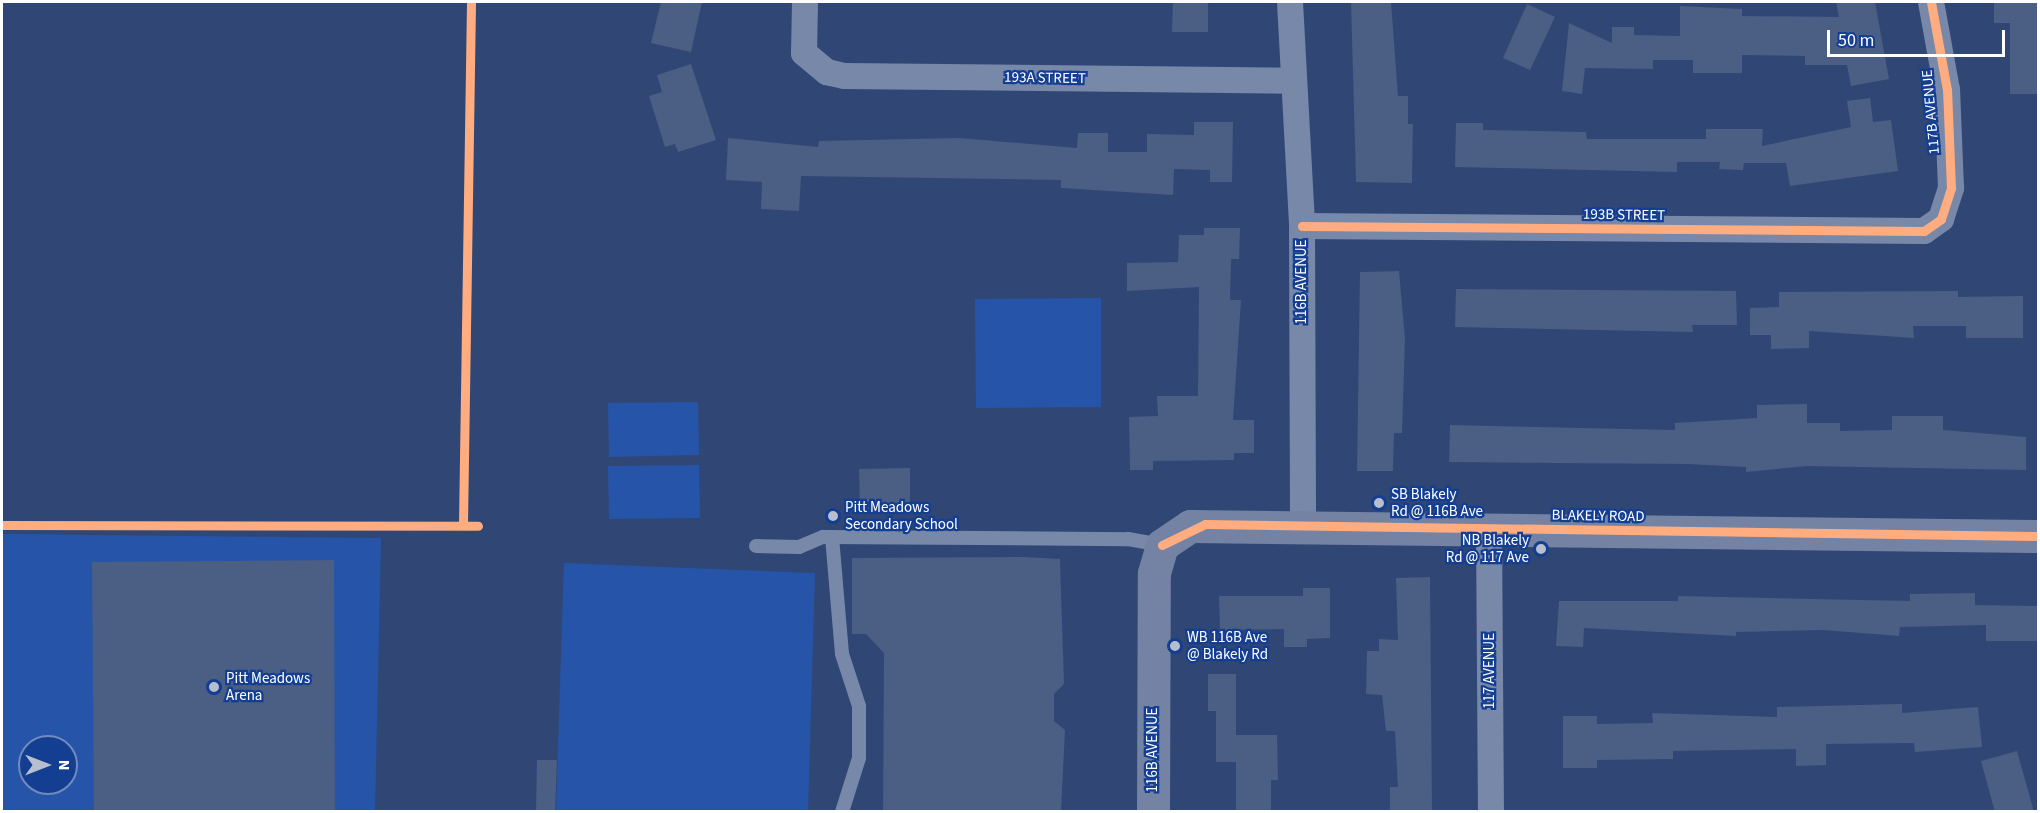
<!DOCTYPE html>
<style>
body{margin:0}
#map{position:relative;width:2040px;height:813px;overflow:hidden;background:#304775;font-family:"Source Sans 3",sans-serif}
div>[style]{position:absolute}
[style*='--x']{left:calc(var(--x)*1px);top:calc(var(--y)*1px);width:calc(var(--w)*1px);rotate:calc(var(--a)*1deg)}
.green>*{inset:0;background:#2654a9}
.building>*{inset:0;background:#4b5e83}
.lane>*{height:14px;margin:-7px;padding:0 7px;transform-origin:7px;border-radius:7px;background:#7888a8}
.street>*{height:26px;margin:-13px;padding:0 13px;transform-origin:13px;border-radius:13px;background:#7888a8}
.secondary>*{height:33px;margin:-16.5px;padding:0 16.5px;transform-origin:16.5px;border-radius:16.5px;background:#7483a4}
.cycleway>*{height:9px;margin:-4.5px;padding:0 4.5px;transform-origin:4.5px;border-radius:4.5px;background:#ffac80}
.dots>*{width:16px;height:16px;translate:-50% -50%;box-sizing:border-box;border:3px solid #133e92;border-radius:50%}
span{translate:-50% -50%;white-space:nowrap;text-align:center;line-height:1.15;-webkit-text-stroke:4.5px #133e92;paint-order:stroke}
.street-label{font-size:15px;color:#fff}
.poi-label{font-size:15px;color:#fff}
.left{translate:0 -50%;text-align:left}
.right{translate:-100% -50%;text-align:right}
.frame{position:absolute;inset:0;border:3px solid #fff;pointer-events:none}
.north{position:absolute;left:18px;top:735px;width:60px;height:60px;box-sizing:border-box;background:#133e92;border:2px solid #718bbe;border-radius:50%;rotate:90deg;font-size:16px;font-weight:700;line-height:24px;text-align:center;color:#fff}
.north::after{content:'';display:block;margin:auto;width:21px;height:27px;background:#b7bfcf;clip-path:polygon(50% 0,100% 100%,50% 72%,0 100%)}
.scale{position:absolute;left:1827px;top:30px;width:178px;height:27px;box-sizing:border-box;border:3px solid #fff;border-top:0;padding-left:8px;font-size:18px;line-height:21px;white-space:nowrap;color:#fff;-webkit-text-stroke:4px #133e92;paint-order:stroke}
</style>
<div id="map">
<div class="green">
<div style="clip-path:polygon(1101px 298px,1101px 407px,976px 408px,975px 299px)"></div>
<div style="clip-path:polygon(698px 402px,699px 455px,609px 457px,608px 403px)"></div>
<div style="clip-path:polygon(699px 465px,700px 518px,609px 519px,608px 466px)"></div>
<div style="clip-path:polygon(evenodd,2px 534px,381px 538px,375px 811px,2px 812px,2px 534px,30px 747px,66px 747px,66px 783px,30px 783px,30px 747px)"></div>
<div style="clip-path:polygon(564px 563px,815px 573px,808px 811px,556px 811px)"></div>
</div>
<div class="building">
<div style="clip-path:polygon(661px 2px,702px 2px,691px 52px,651px 43px)"></div>
<div style="clip-path:polygon(1173px 2px,1208px 2px,1208px 32px,1172px 32px)"></div>
<div style="clip-path:polygon(1351px 2px,1391px 2px,1398px 96px,1408px 96px,1408px 124px,1413px 124px,1412px 183px,1356px 182px)"></div>
<div style="clip-path:polygon(1836px 2px,1875px 2px,1889px 79px,1851px 86px,1847px 65px,1805px 65px,1805px 56px,1742px 55px,1742px 73px,1693px 73px,1693px 60px,1653px 60px,1653px 69px,1585px 68px,1582px 94px,1562px 91px,1569px 23px,1612px 43px,1612px 27px,1634px 27px,1634px 35px,1680px 36px,1680px 6px,1742px 9px,1742px 16px,1839px 17px)"></div>
<div style="clip-path:polygon(1994px 2px,2038px 2px,2038px 94px,2010px 94px,2010px 23px,1994px 23px)"></div>
<div style="clip-path:polygon(1527px 4px,1555px 17px,1530px 70px,1503px 58px)"></div>
<div style="clip-path:polygon(691px 64px,716px 140px,678px 152px,675px 144px,665px 147px,649px 96px,662px 92px,657px 75px)"></div>
<div style="clip-path:polygon(1870px 98px,1873px 122px,1891px 120px,1898px 171px,1790px 186px,1786px 163px,1744px 163px,1743px 170px,1719px 169px,1720px 162px,1677px 162px,1677px 172px,1455px 167px,1456px 123px,1483px 123px,1483px 130px,1586px 132px,1587px 139px,1706px 139px,1706px 129px,1763px 129px,1762px 146px,1851px 127px,1847px 101px)"></div>
<div style="clip-path:polygon(1194px 122px,1233px 122px,1232px 182px,1210px 182px,1210px 170px,1174px 169px,1173px 195px,1061px 188px,1061px 180px,801px 176px,799px 211px,761px 209px,762px 182px,726px 180px,728px 138px,818px 147px,819px 141px,959px 138px,1077px 148px,1078px 133px,1108px 133px,1108px 152px,1147px 152px,1147px 134px,1194px 135px)"></div>
<div style="clip-path:polygon(1204px 228px,1240px 228px,1239px 259px,1231px 259px,1230px 300px,1241px 300px,1233px 420px,1254px 420px,1254px 453px,1234px 453px,1234px 460px,1153px 461px,1153px 470px,1130px 470px,1129px 417px,1158px 416px,1157px 396px,1198px 396px,1199px 287px,1127px 291px,1127px 263px,1178px 262px,1179px 235px,1204px 235px)"></div>
<div style="clip-path:polygon(1399px 271px,1405px 339px,1402px 433px,1394px 433px,1393px 471px,1357px 471px,1360px 272px)"></div>
<div style="clip-path:polygon(1456px 289px,1736px 291px,1737px 325px,1692px 325px,1693px 332px,1455px 327px)"></div>
<div style="clip-path:polygon(1958px 291px,1958px 297px,2023px 296px,2023px 338px,1966px 338px,1966px 326px,1913px 326px,1914px 338px,1809px 331px,1809px 348px,1771px 349px,1771px 335px,1750px 335px,1750px 308px,1779px 307px,1779px 292px)"></div>
<div style="clip-path:polygon(1807px 404px,1807px 423px,1840px 423px,1840px 431px,1892px 430px,1892px 416px,1943px 416px,1943px 430px,2026px 437px,2026px 470px,1807px 466px,1746px 472px,1746px 467px,1688px 464px,1449px 462px,1450px 425px,1675px 430px,1675px 423px,1757px 418px,1757px 405px)"></div>
<div style="clip-path:polygon(910px 468px,910px 508px,860px 509px,859px 469px)"></div>
<div style="clip-path:polygon(1025px 557px,1060px 559px,1064px 684px,1054px 694px,1054px 721px,1065px 730px,1061px 812px,883px 812px,884px 653px,866px 634px,852px 634px,852px 558px)"></div>
<div style="clip-path:polygon(334px 560px,335px 812px,94px 812px,92px 562px)"></div>
<div style="clip-path:polygon(1430px 577px,1432px 812px,1390px 812px,1390px 787px,1398px 787px,1395px 731px,1386px 731px,1382px 695px,1366px 694px,1367px 651px,1379px 651px,1379px 639px,1398px 640px,1396px 578px)"></div>
<div style="clip-path:polygon(1303px 588px,1330px 588px,1330px 638px,1307px 639px,1307px 647px,1284px 647px,1284px 629px,1220px 630px,1219px 596px,1303px 596px)"></div>
<div style="clip-path:polygon(1975px 593px,1975px 605px,2038px 606px,2038px 641px,1986px 641px,1986px 625px,1900px 627px,1899px 636px,1823px 630px,1736px 632px,1736px 636px,1584px 628px,1583px 647px,1556px 646px,1559px 601px,1678px 601px,1678px 596px,1910px 601px,1910px 594px)"></div>
<div style="clip-path:polygon(1208px 674px,1236px 674px,1236px 735px,1277px 735px,1278px 780px,1271px 780px,1271px 812px,1236px 812px,1236px 762px,1216px 762px,1216px 711px,1208px 711px)"></div>
<div style="clip-path:polygon(1902px 704px,1902px 713px,1978px 707px,1982px 747px,1915px 752px,1914px 743px,1826px 744px,1826px 765px,1796px 766px,1796px 749px,1673px 751px,1673px 759px,1597px 760px,1597px 768px,1563px 768px,1563px 716px,1597px 716px,1597px 724px,1653px 723px,1652px 713px,1777px 717px,1777px 707px)"></div>
<div style="clip-path:polygon(2017px 751px,2034px 812px,1995px 812px,1981px 761px)"></div>
<div style="clip-path:polygon(537px 760px,557px 760px,555px 812px,536px 812px)"></div>
</div>
<div class="lane">
<div style="--x:832;--y:537;--w:117;--a:85.1"></div>
<div style="--x:842;--y:654;--w:55;--a:71.9"></div>
<div style="--x:859;--y:706;--w:52;--a:90"></div>
<div style="--x:859;--y:758;--w:57;--a:107.5"></div>
<div style="--x:756;--y:546;--w:43;--a:1.3"></div>
<div style="--x:799;--y:547;--w:26;--a:-23"></div>
<div style="--x:823;--y:537;--w:305;--a:0.4"></div>
<div style="--x:1128;--y:539;--w:35;--a:10"></div>
</div>
<div class="street">
<div style="--x:805;--y:2;--w:51;--a:91.1"></div>
<div style="--x:804;--y:53;--w:30;--a:40"></div>
<div style="--x:827;--y:72;--w:18;--a:13"></div>
<div style="--x:845;--y:76;--w:449;--a:0.6"></div>
<div style="--x:1290;--y:2;--w:224;--a:86.9"></div>
<div style="--x:1302;--y:226;--w:301;--a:89.8"></div>
<div style="--x:1302;--y:226;--w:622;--a:0.46"></div>
<div style="--x:1924;--y:231;--w:21;--a:-35"></div>
<div style="--x:1941;--y:219;--w:33;--a:-72"></div>
<div style="--x:1951;--y:188;--w:98;--a:-92.3"></div>
<div style="--x:1947;--y:90;--w:89;--a:-100.3"></div>
<div style="--x:1489;--y:530;--w:282;--a:89.6"></div>
</div>
<div class="secondary">
<div style="--x:1153;--y:812;--w:239;--a:-89.8"></div>
<div style="--x:1154;--y:573;--w:29;--a:-74"></div>
<div style="--x:1162;--y:545;--w:34;--a:-34"></div>
<div style="--x:1190;--y:526;--w:848;--a:0.68"></div>
</div>
<div class="cycleway">
<div style="--x:1302;--y:226;--w:622;--a:0.46"></div>
<div style="--x:1924;--y:231;--w:21;--a:-35"></div>
<div style="--x:1941;--y:219;--w:33;--a:-72"></div>
<div style="--x:1951;--y:188;--w:98;--a:-92.3"></div>
<div style="--x:1947;--y:90;--w:89;--a:-100.3"></div>
<div style="--x:463;--y:524;--w:522;--a:-89.12"></div>
<div style="--x:2;--y:525;--w:476;--a:0.1"></div>
<div style="--x:1162;--y:545;--w:48;--a:-26"></div>
<div style="--x:1205;--y:524;--w:833;--a:0.83"></div>
</div>
<div class="dots">
<div style="left:1379px;top:503px;background:#b7bfcf"></div>
<div style="left:833px;top:516px;background:#b7bfcf"></div>
<div style="left:1541px;top:549px;background:#b7bfcf"></div>
<div style="left:1175px;top:646px;background:#b7bfcf"></div>
<div style="left:214px;top:687px;background:#b7bfcf"></div>
</div>
<div class="street-label">
<span style="left:1045px;top:78px;rotate:1deg">193A STREET</span>
<span style="left:1931px;top:112px;rotate:-95deg">117B AVENUE</span>
<span style="left:1624px;top:215px;rotate:1deg">193B STREET</span>
<span style="left:1302px;top:282px;rotate:-90deg">116B AVENUE</span>
<span style="left:1598px;top:516px;rotate:1deg">BLAKELY ROAD</span>
<span style="left:1490px;top:671px;rotate:-90deg">117 AVENUE</span>
<span style="left:1153px;top:750px;rotate:-90deg">116B AVENUE</span>
</div>
<div class="poi-label">
<span class="left" style="left:1391px;top:503px">SB Blakely<br>Rd @ 116B Ave</span>
<span class="left" style="left:845px;top:516px">Pitt Meadows<br>Secondary School</span>
<span class="right" style="left:1529px;top:549px">NB Blakely<br>Rd @ 117 Ave</span>
<span class="left" style="left:1187px;top:646px">WB 116B Ave<br>@ Blakely Rd</span>
<span class="left" style="left:226px;top:687px">Pitt Meadows<br>Arena</span>
</div>
<div class="frame"></div>
<div class="north">N</div>
<div class="scale">50 m</div>
</div>
